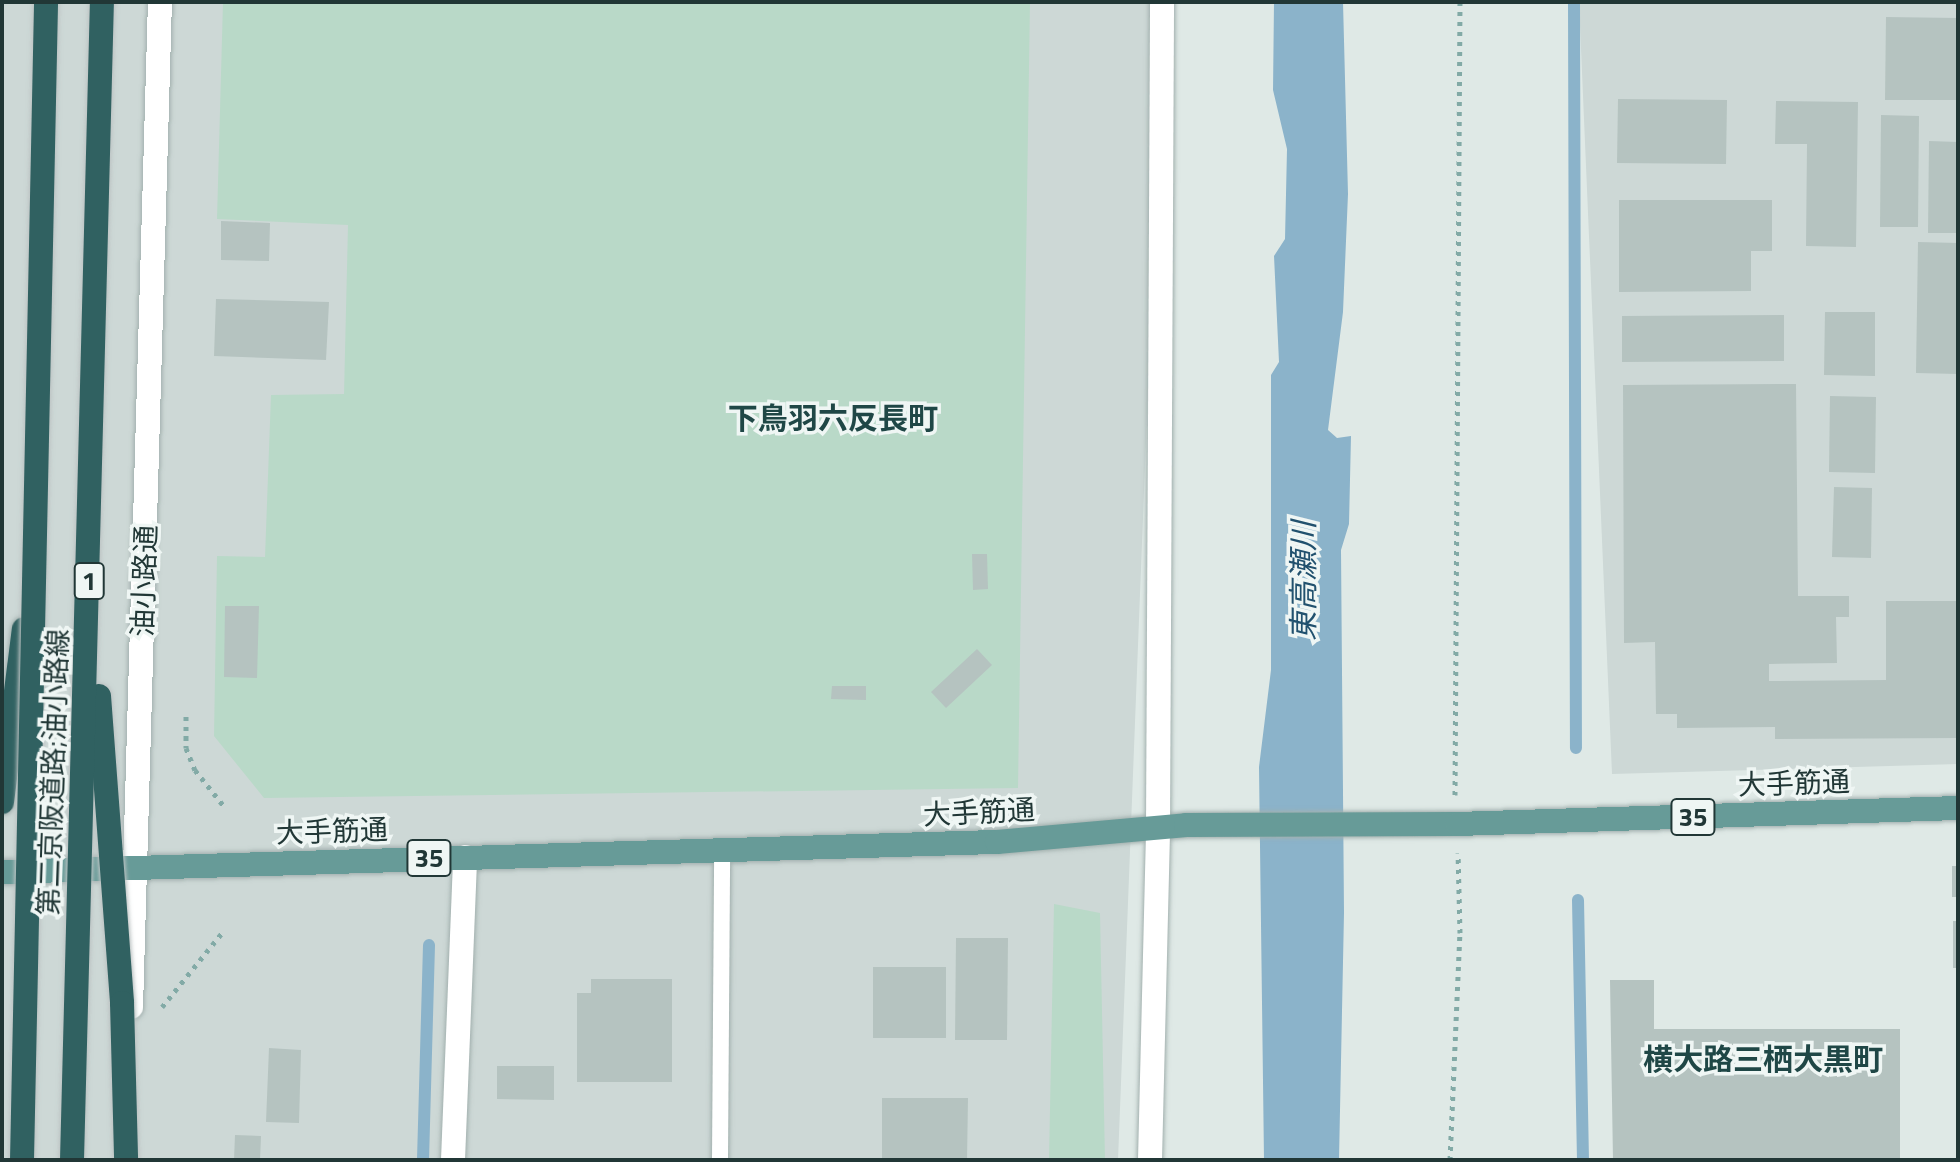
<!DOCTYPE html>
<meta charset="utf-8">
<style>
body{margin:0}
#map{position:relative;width:1960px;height:1162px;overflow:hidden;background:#dfe9e6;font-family:"Titillium Web","Noto Sans JP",sans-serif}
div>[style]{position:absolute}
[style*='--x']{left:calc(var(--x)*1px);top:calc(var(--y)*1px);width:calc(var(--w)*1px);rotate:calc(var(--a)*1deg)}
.built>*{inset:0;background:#cdd8d6}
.green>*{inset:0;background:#b9d9c8}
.water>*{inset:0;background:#8bb3ca}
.stream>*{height:12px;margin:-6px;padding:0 6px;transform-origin:6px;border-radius:6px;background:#8bb3ca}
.building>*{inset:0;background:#b5c3c0}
.path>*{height:5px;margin-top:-2.5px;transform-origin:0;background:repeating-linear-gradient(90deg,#82aaa6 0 4px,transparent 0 10px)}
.roads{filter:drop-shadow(0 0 2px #a2b0ae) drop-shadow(0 0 2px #a2b0ae)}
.service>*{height:16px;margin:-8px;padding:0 8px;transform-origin:8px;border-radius:8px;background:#fff}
.minor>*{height:24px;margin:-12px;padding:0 12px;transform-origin:12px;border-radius:12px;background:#fff}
.tertiary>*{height:24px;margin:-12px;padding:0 12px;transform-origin:12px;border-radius:12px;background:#fff}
.primary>*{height:24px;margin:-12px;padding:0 12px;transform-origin:12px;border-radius:12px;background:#679b98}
.motorway>*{height:24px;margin:-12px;padding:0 12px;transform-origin:12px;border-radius:12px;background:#306161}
.bridges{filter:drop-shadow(0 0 2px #bcc3c3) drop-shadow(0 0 2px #bcc3c3)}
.motorway-bridge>*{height:24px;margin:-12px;padding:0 12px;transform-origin:12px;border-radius:12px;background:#306161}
span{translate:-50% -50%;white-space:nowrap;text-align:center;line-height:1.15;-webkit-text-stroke:7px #eff6f4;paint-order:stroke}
.shield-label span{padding:2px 6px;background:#eff6f4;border:2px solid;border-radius:6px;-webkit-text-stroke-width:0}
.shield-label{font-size:26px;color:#213736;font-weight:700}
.street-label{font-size:28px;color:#213736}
.neighbourhood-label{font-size:30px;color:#1f4746;font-weight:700}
.water-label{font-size:30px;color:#21516e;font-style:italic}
.frame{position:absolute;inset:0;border:4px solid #213736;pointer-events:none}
</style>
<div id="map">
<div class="built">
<div style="clip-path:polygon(2px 2px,1163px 2px,1118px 1160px,2px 1160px)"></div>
<div style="clip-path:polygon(1579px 2px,1958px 2px,1958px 764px,1612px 774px)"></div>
</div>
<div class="green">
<div style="clip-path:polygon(223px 2px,1030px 2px,1018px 788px,264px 798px,214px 736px,217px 556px,265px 557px,271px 395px,344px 394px,348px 225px,217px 219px)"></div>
<div style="clip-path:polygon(1054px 904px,1100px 913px,1105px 1160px,1049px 1160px)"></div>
</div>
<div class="water">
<div style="clip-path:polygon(1274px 2px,1343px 2px,1348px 194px,1343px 312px,1328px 430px,1337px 438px,1351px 436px,1349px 524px,1341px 550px,1344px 913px,1339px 1160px,1264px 1160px,1259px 767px,1271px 670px,1271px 375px,1279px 362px,1274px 256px,1285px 239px,1287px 149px,1273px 90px)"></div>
</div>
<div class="stream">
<div style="--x:1574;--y:2;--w:746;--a:89.85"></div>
<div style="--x:1578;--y:900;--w:260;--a:88.9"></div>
<div style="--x:423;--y:1160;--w:215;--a:-88.4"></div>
</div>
<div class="building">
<div style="clip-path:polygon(1886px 17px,1958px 18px,1958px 100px,1885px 100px)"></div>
<div style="clip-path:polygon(1618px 99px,1727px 100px,1726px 164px,1617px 163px)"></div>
<div style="clip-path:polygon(1776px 101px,1858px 102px,1856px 247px,1806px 246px,1807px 144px,1775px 144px)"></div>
<div style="clip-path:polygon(1881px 115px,1919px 116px,1918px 227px,1880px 227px)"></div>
<div style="clip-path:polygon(1929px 141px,1958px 142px,1958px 233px,1928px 233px)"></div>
<div style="clip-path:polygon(1619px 200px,1772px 200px,1772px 251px,1751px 251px,1751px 291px,1619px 292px)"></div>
<div style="clip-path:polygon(221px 221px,270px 223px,269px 261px,221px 260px)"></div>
<div style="clip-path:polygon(1918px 242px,1958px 243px,1958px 374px,1916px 373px)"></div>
<div style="clip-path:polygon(216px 299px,329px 302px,326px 360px,214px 356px)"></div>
<div style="clip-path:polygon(1825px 312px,1875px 312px,1875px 376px,1824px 375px)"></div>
<div style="clip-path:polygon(1784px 315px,1784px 361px,1622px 362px,1622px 316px)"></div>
<div style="clip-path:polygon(1796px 384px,1798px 596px,1849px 596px,1849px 617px,1836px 617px,1837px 663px,1769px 664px,1769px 681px,1886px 680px,1886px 601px,1957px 601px,1958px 738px,1775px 739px,1775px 727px,1677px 728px,1677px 714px,1656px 714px,1655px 642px,1624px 643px,1623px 385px)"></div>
<div style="clip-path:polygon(1830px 396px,1876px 397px,1875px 473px,1829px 472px)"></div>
<div style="clip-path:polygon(1834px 487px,1872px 488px,1871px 558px,1832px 557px)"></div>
<div style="clip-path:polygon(972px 554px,987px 554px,988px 589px,973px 590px)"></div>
<div style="clip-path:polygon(225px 606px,259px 606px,257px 678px,224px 677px)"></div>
<div style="clip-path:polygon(977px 649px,992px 665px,946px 708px,931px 692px)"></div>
<div style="clip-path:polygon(832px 686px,866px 686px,866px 700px,831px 699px)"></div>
<div style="clip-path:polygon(1952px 866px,1958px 866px,1958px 897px,1952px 897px)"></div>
<div style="clip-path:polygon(1953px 921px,1958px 921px,1958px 968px,1953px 968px)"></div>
<div style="clip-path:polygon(956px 938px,1008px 938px,1007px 1040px,955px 1040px)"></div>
<div style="clip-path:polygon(873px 967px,946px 967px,946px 1038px,873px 1038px)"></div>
<div style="clip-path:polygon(591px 979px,672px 979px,672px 1082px,577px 1082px,577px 993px,591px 993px)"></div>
<div style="clip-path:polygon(1610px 980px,1654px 980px,1654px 1029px,1900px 1029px,1900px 1160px,1613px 1160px)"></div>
<div style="clip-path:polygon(269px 1048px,301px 1050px,299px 1123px,266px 1122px)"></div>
<div style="clip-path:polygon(497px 1066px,554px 1066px,554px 1100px,497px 1099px)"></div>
<div style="clip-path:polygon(882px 1098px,968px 1098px,967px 1160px,882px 1160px)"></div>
<div style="clip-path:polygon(235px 1135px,261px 1136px,260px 1160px,234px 1160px)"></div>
</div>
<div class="path">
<div style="--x:186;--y:716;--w:32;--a:90"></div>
<div style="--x:186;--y:748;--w:24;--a:68"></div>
<div style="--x:195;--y:770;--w:45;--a:51.3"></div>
<div style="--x:1455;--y:795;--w:793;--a:-89.64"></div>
<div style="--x:162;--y:1007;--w:95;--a:-51"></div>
<div style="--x:1450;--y:1160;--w:227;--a:-87.5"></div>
<div style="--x:1460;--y:933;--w:80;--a:-91.4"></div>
</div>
<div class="roads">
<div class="service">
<div style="--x:720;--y:1160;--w:307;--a:-89.6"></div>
</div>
<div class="minor">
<div style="--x:453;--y:1160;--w:303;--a:-87.7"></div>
<div style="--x:1150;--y:1160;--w:330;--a:-88.6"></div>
<div style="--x:1158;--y:830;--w:828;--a:-89.72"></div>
</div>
<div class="tertiary">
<div style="--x:131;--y:1007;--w:1005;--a:-88.35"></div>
</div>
<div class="primary">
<div style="--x:2;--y:872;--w:995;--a:-1.73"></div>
<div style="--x:997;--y:842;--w:190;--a:-5.1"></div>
<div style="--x:1186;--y:825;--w:271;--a:-0.2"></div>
<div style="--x:1457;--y:824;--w:501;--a:-1.83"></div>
</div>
<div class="motorway">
<div style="--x:2;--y:802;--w:174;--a:-82.8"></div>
</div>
</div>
<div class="bridges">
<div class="motorway-bridge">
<div style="--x:99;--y:696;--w:308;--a:85.7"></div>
<div style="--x:122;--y:1003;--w:157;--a:88.5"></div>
<div style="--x:22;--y:1160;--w:1158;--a:-88.81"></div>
<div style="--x:72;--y:1160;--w:1158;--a:-88.52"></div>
</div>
</div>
<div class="shield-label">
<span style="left:89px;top:581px">1</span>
<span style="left:1693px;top:817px">35</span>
<span style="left:429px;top:858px">35</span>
</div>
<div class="street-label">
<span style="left:144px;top:581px;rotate:-88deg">油小路通</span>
<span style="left:53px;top:772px;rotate:-88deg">第二京阪道路;油小路線</span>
<span style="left:1794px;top:783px;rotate:-2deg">大手筋通</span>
<span style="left:979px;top:812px;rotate:-3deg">大手筋通</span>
<span style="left:332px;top:831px;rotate:-2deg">大手筋通</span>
</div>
<div class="neighbourhood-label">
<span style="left:833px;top:418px">下鳥羽六反長町</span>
<span style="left:1763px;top:1059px">横大路三栖大黒町</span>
</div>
<div class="water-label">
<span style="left:1303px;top:581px;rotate:-90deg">東高瀬川</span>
</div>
<div class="frame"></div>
</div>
